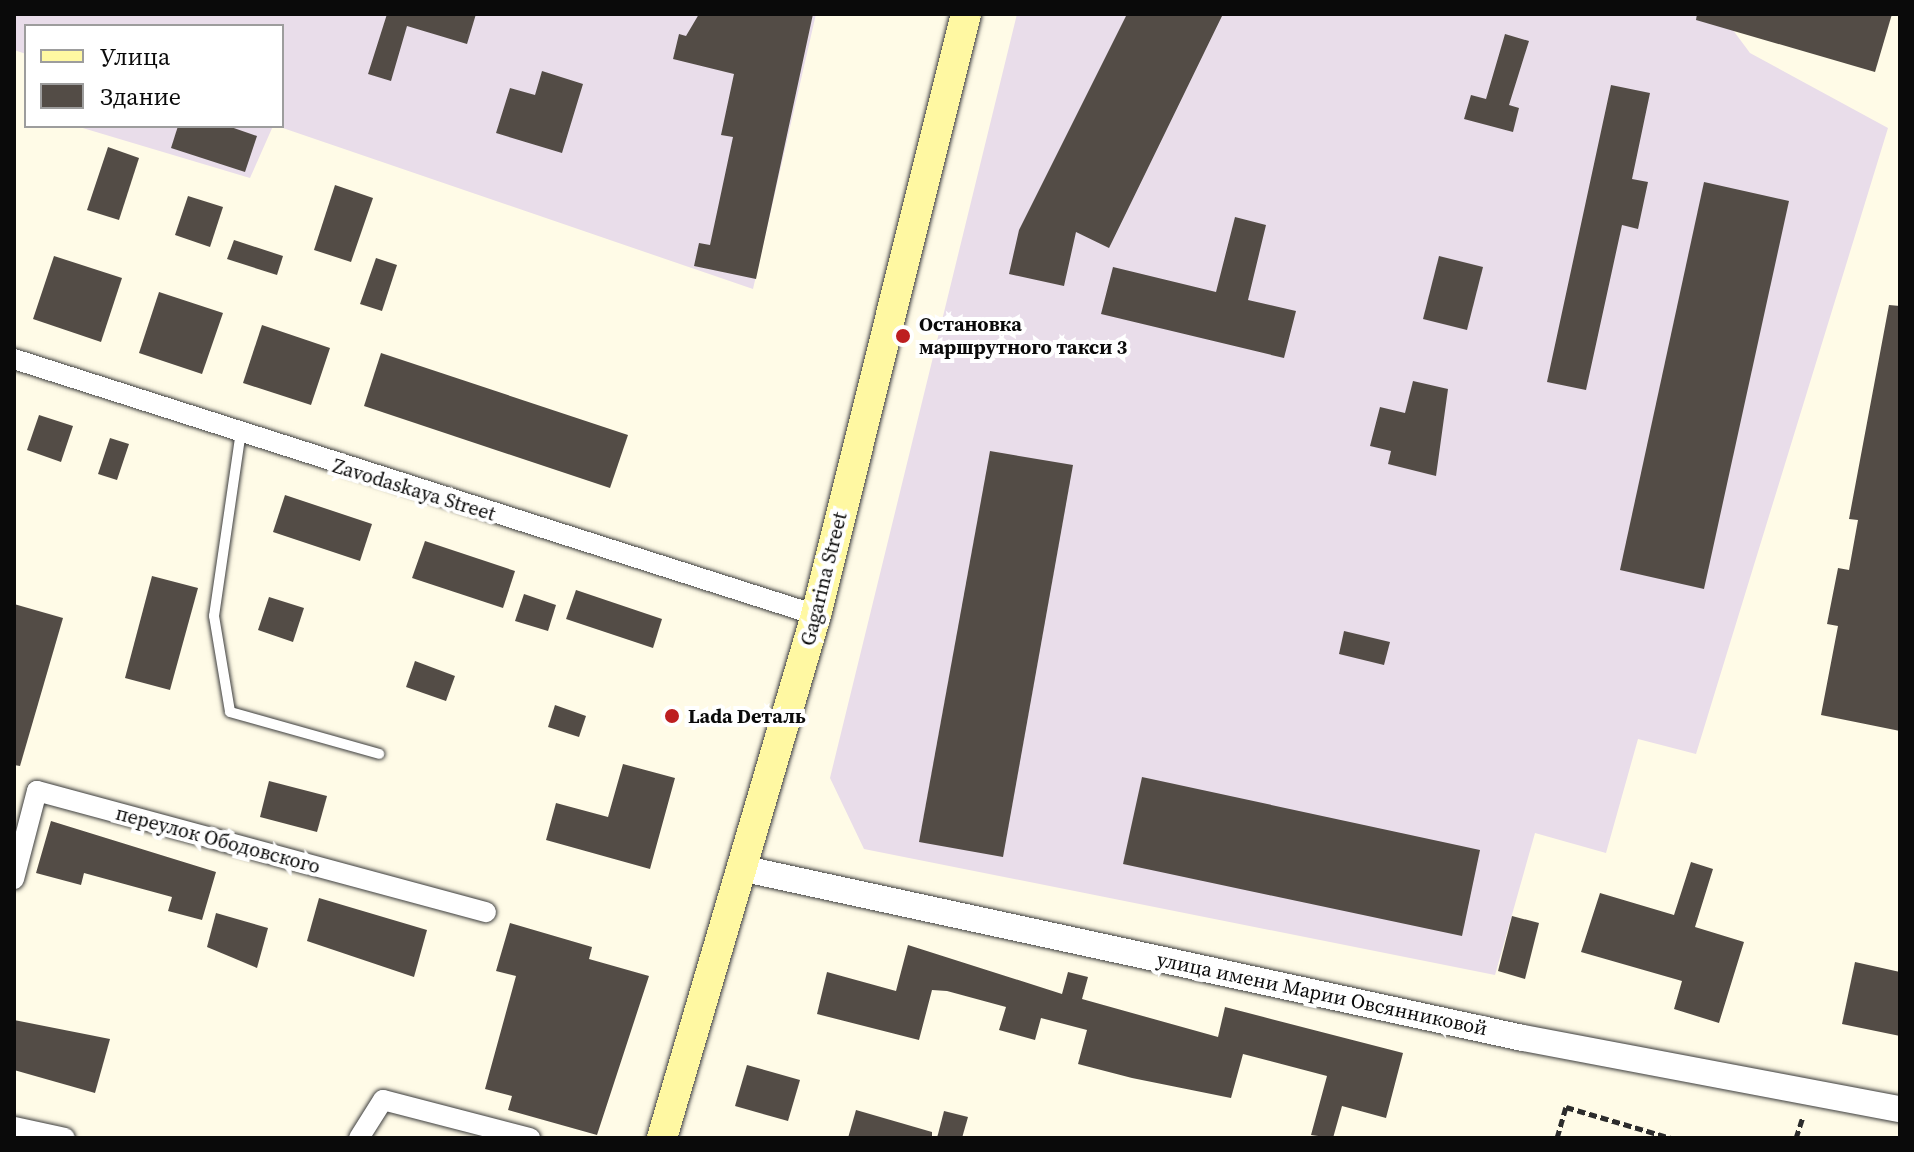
<!DOCTYPE html>
<meta charset="utf-8">
<style>
body{margin:0}
#map{position:relative;width:1914px;height:1152px;overflow:hidden;background:#fffbe7;font-family:"Source Serif 4",serif}
div>[style]{position:absolute}
[style*='--x']{left:calc(var(--x)*1px);top:calc(var(--y)*1px);width:calc(var(--w)*1px);rotate:calc(var(--a)*1deg)}
.industrial>*{inset:0;background:#e9ddea}
.building>*{inset:0;background:#534c46}
.path>*{height:5px;margin-top:-2.5px;transform-origin:0;background:repeating-linear-gradient(90deg,#2c2c2c 0 8px,transparent 0 12px)}
.roads{filter:drop-shadow(0 0 2px #3d3d3d) drop-shadow(0 0 2px #3d3d3d)}
.service>*{height:10px;margin:-5px;padding:0 5px;transform-origin:5px;border-radius:5px;background:#fff}
.minor>*{height:20px;margin:-10px;padding:0 10px;transform-origin:10px;border-radius:10px;background:#fff}
.tertiary>*{height:26px;margin:-13px;padding:0 13px;transform-origin:13px;border-radius:13px;background:#fff}
.secondary>*{height:30px;margin:-15px;padding:0 15px;transform-origin:15px;border-radius:15px;background:#fff8a2}
.dots>*{width:22px;height:22px;translate:-50% -50%;box-sizing:border-box;border:4px solid #fff;border-radius:50%}
span{translate:-50% -50%;white-space:nowrap;text-align:center;line-height:1.15;-webkit-text-stroke:8px #fff;paint-order:stroke}
.poi-label{font-size:20px;color:#0a0a0a;font-weight:700}
.left{translate:0 -50%;text-align:left}
.street-label{font-size:20px;color:#0a0a0a}
.frame{position:absolute;inset:0;border:16px solid #0a0a0a;pointer-events:none}
.legend{position:absolute;left:24px;top:24px;width:260px;height:104px;box-sizing:border-box;background:#fff;border:2px solid #9d9d9d;margin:0;padding:10px 14px;list-style:none;font-size:24px;color:#0a0a0a}
.legend li{display:flex;align-items:center;gap:16px;height:40px}
.legend b{width:40px;border:2px solid #9d9d9d}
</style>
<div id="map">
<div class="industrial">
<div style="clip-path:polygon(14px 14px,816px 14px,753px 289px,277px 126px,282px 26px,26px 26px,26px 54px,14px 50px)"></div>
<div style="clip-path:polygon(1017px 14px,1721px 14px,1750px 53px,1888px 128px,1696px 754px,1638px 739px,1606px 853px,1535px 833px,1495px 975px,864px 849px,830px 778px)"></div>
<div style="clip-path:polygon(76px 126px,273px 126px,250px 178px)"></div>
</div>
<div class="building">
<div style="clip-path:polygon(387px 14px,476px 14px,467px 44px,407px 26px,391px 81px,368px 74px)"></div>
<div style="clip-path:polygon(699px 14px,813px 14px,756px 279px,694px 266px,699px 243px,710px 245px,733px 137px,721px 135px,734px 74px,673px 59px,679px 34px,686px 36px)"></div>
<div style="clip-path:polygon(1127px 14px,1223px 14px,1109px 248px,1076px 232px,1064px 286px,1009px 274px,1019px 230px)"></div>
<div style="clip-path:polygon(1697px 14px,1892px 14px,1875px 72px,1696px 20px)"></div>
<div style="clip-path:polygon(1505px 34px,1529px 41px,1509px 105px,1519px 108px,1513px 132px,1464px 119px,1471px 95px,1486px 99px)"></div>
<div style="clip-path:polygon(542px 71px,583px 84px,562px 153px,496px 133px,510px 88px,535px 95px)"></div>
<div style="clip-path:polygon(1611px 85px,1650px 93px,1632px 179px,1648px 182px,1638px 229px,1622px 225px,1586px 390px,1547px 382px)"></div>
<div style="clip-path:polygon(178px 126px,228px 126px,257px 136px,245px 172px,171px 148px)"></div>
<div style="clip-path:polygon(108px 147px,139px 158px,119px 220px,87px 210px)"></div>
<div style="clip-path:polygon(1704px 182px,1789px 201px,1704px 589px,1620px 570px)"></div>
<div style="clip-path:polygon(335px 185px,373px 198px,351px 262px,314px 250px)"></div>
<div style="clip-path:polygon(188px 196px,223px 207px,210px 247px,175px 235px)"></div>
<div style="clip-path:polygon(1235px 217px,1266px 225px,1248px 300px,1296px 311px,1284px 358px,1101px 314px,1113px 267px,1216px 292px)"></div>
<div style="clip-path:polygon(234px 240px,283px 256px,277px 275px,227px 259px)"></div>
<div style="clip-path:polygon(54px 256px,122px 278px,101px 342px,33px 319px)"></div>
<div style="clip-path:polygon(1439px 256px,1483px 267px,1467px 330px,1423px 319px)"></div>
<div style="clip-path:polygon(376px 258px,397px 265px,382px 311px,360px 304px)"></div>
<div style="clip-path:polygon(159px 292px,223px 313px,202px 374px,139px 353px)"></div>
<div style="clip-path:polygon(1889px 305px,1900px 306px,1900px 731px,1821px 715px,1838px 626px,1827px 624px,1838px 568px,1849px 570px,1858px 520px,1849px 519px)"></div>
<div style="clip-path:polygon(262px 325px,330px 348px,311px 405px,243px 383px)"></div>
<div style="clip-path:polygon(381px 353px,628px 435px,610px 488px,364px 406px)"></div>
<div style="clip-path:polygon(1413px 381px,1448px 389px,1436px 476px,1388px 464px,1391px 451px,1370px 446px,1380px 407px,1405px 413px)"></div>
<div style="clip-path:polygon(39px 415px,73px 426px,61px 462px,27px 450px)"></div>
<div style="clip-path:polygon(110px 438px,129px 444px,117px 480px,98px 474px)"></div>
<div style="clip-path:polygon(990px 451px,1073px 465px,1003px 857px,919px 842px)"></div>
<div style="clip-path:polygon(285px 495px,372px 524px,360px 561px,273px 532px)"></div>
<div style="clip-path:polygon(425px 541px,515px 571px,503px 608px,412px 578px)"></div>
<div style="clip-path:polygon(152px 576px,198px 588px,170px 690px,125px 678px)"></div>
<div style="clip-path:polygon(576px 590px,662px 619px,653px 648px,566px 619px)"></div>
<div style="clip-path:polygon(524px 594px,556px 605px,548px 631px,515px 621px)"></div>
<div style="clip-path:polygon(269px 597px,304px 608px,293px 642px,258px 630px)"></div>
<div style="clip-path:polygon(14px 604px,63px 618px,20px 766px,14px 765px)"></div>
<div style="clip-path:polygon(1344px 631px,1390px 642px,1384px 665px,1339px 654px)"></div>
<div style="clip-path:polygon(415px 661px,455px 676px,446px 701px,406px 687px)"></div>
<div style="clip-path:polygon(555px 705px,586px 716px,579px 737px,548px 727px)"></div>
<div style="clip-path:polygon(623px 764px,675px 778px,650px 869px,546px 840px,556px 803px,608px 817px)"></div>
<div style="clip-path:polygon(1142px 777px,1480px 850px,1462px 936px,1123px 864px)"></div>
<div style="clip-path:polygon(269px 781px,327px 796px,317px 832px,260px 817px)"></div>
<div style="clip-path:polygon(51px 821px,216px 872px,202px 920px,168px 911px,172px 897px,84px 873px,81px 885px,36px 873px)"></div>
<div style="clip-path:polygon(1691px 862px,1713px 869px,1695px 927px,1744px 942px,1719px 1023px,1674px 1009px,1682px 981px,1581px 952px,1600px 893px,1674px 915px)"></div>
<div style="clip-path:polygon(319px 898px,427px 930px,414px 977px,307px 941px)"></div>
<div style="clip-path:polygon(216px 913px,268px 928px,257px 968px,207px 947px)"></div>
<div style="clip-path:polygon(1512px 916px,1539px 923px,1525px 979px,1498px 971px)"></div>
<div style="clip-path:polygon(510px 923px,592px 947px,589px 959px,649px 976px,597px 1135px,508px 1110px,512px 1096px,485px 1089px,516px 976px,496px 971px)"></div>
<div style="clip-path:polygon(908px 945px,1062px 994px,1068px 972px,1088px 977px,1082px 999px,1218px 1037px,1225px 1007px,1403px 1053px,1386px 1118px,1342px 1106px,1333px 1138px,1311px 1135px,1327px 1076px,1243px 1054px,1231px 1098px,1132px 1078px,1078px 1064px,1087px 1030px,1041px 1018px,1035px 1040px,999px 1030px,1006px 1007px,947px 991px,932px 990px,919px 1040px,817px 1014px,827px 972px,896px 991px)"></div>
<div style="clip-path:polygon(1855px 962px,1900px 972px,1900px 1036px,1842px 1024px)"></div>
<div style="clip-path:polygon(14px 1020px,110px 1039px,95px 1093px,14px 1070px)"></div>
<div style="clip-path:polygon(747px 1065px,800px 1080px,788px 1121px,735px 1106px)"></div>
<div style="clip-path:polygon(856px 1110px,932px 1132px,932px 1138px,848px 1138px)"></div>
<div style="clip-path:polygon(944px 1111px,968px 1117px,962px 1138px,937px 1138px)"></div>
</div>
<div class="path">
<div style="--x:1557;--y:1138;--w:32;--a:-74"></div>
<div style="--x:1566;--y:1107;--w:109;--a:16.4"></div>
<div style="--x:1796;--y:1138;--w:23;--a:-72"></div>
</div>
<div class="roads">
<div class="service">
<div style="--x:241;--y:431;--w:187;--a:98.3"></div>
<div style="--x:214;--y:616;--w:97;--a:80.5"></div>
<div style="--x:230;--y:712;--w:155;--a:15.7"></div>
</div>
<div class="minor">
<div style="--x:14;--y:359;--w:842;--a:17.7"></div>
<div style="--x:14;--y:879;--w:91;--a:-75.4"></div>
<div style="--x:37;--y:791;--w:465;--a:15.1"></div>
<div style="--x:14;--y:1127;--w:52;--a:12.2"></div>
<div style="--x:359;--y:1138;--w:45;--a:-57.7"></div>
<div style="--x:383;--y:1100;--w:152;--a:14.5"></div>
</div>
<div class="tertiary">
<div style="--x:745;--y:869;--w:796;--a:12.26"></div>
<div style="--x:1523;--y:1038;--w:384;--a:10.7"></div>
</div>
<div class="secondary">
<div style="--x:662;--y:1138;--w:545;--a:-73.59"></div>
<div style="--x:816;--y:615;--w:619;--a:-75.99"></div>
</div>
</div>
<div class="dots">
<div style="left:903px;top:336px;background:#bd1f20"></div>
<div style="left:672px;top:716px;background:#bd1f20"></div>
</div>
<div class="poi-label">
<span class="left" style="left:919px;top:336px">Остановка<br>маршрутного такси 3</span>
<span class="left" style="left:688px;top:716px">Lada Dеталь</span>
</div>
<div class="street-label">
<span style="left:414px;top:490px;rotate:17deg">Zavodaskaya Street</span>
<span style="left:824px;top:579px;rotate:-76deg">Gagarina Street</span>
<span style="left:218px;top:840px;rotate:15deg">переулок Ободовского</span>
<span style="left:1322px;top:994px;rotate:12deg">улица имени Марии Овсянниковой</span>
</div>
<div class="frame"></div>
<ul class="legend">
<li><b style="height:10px;background:#fff8a2"></b>Улица</li>
<li><b style="height:22px;background:#534c46"></b>Здание</li>
</ul>
</div>
